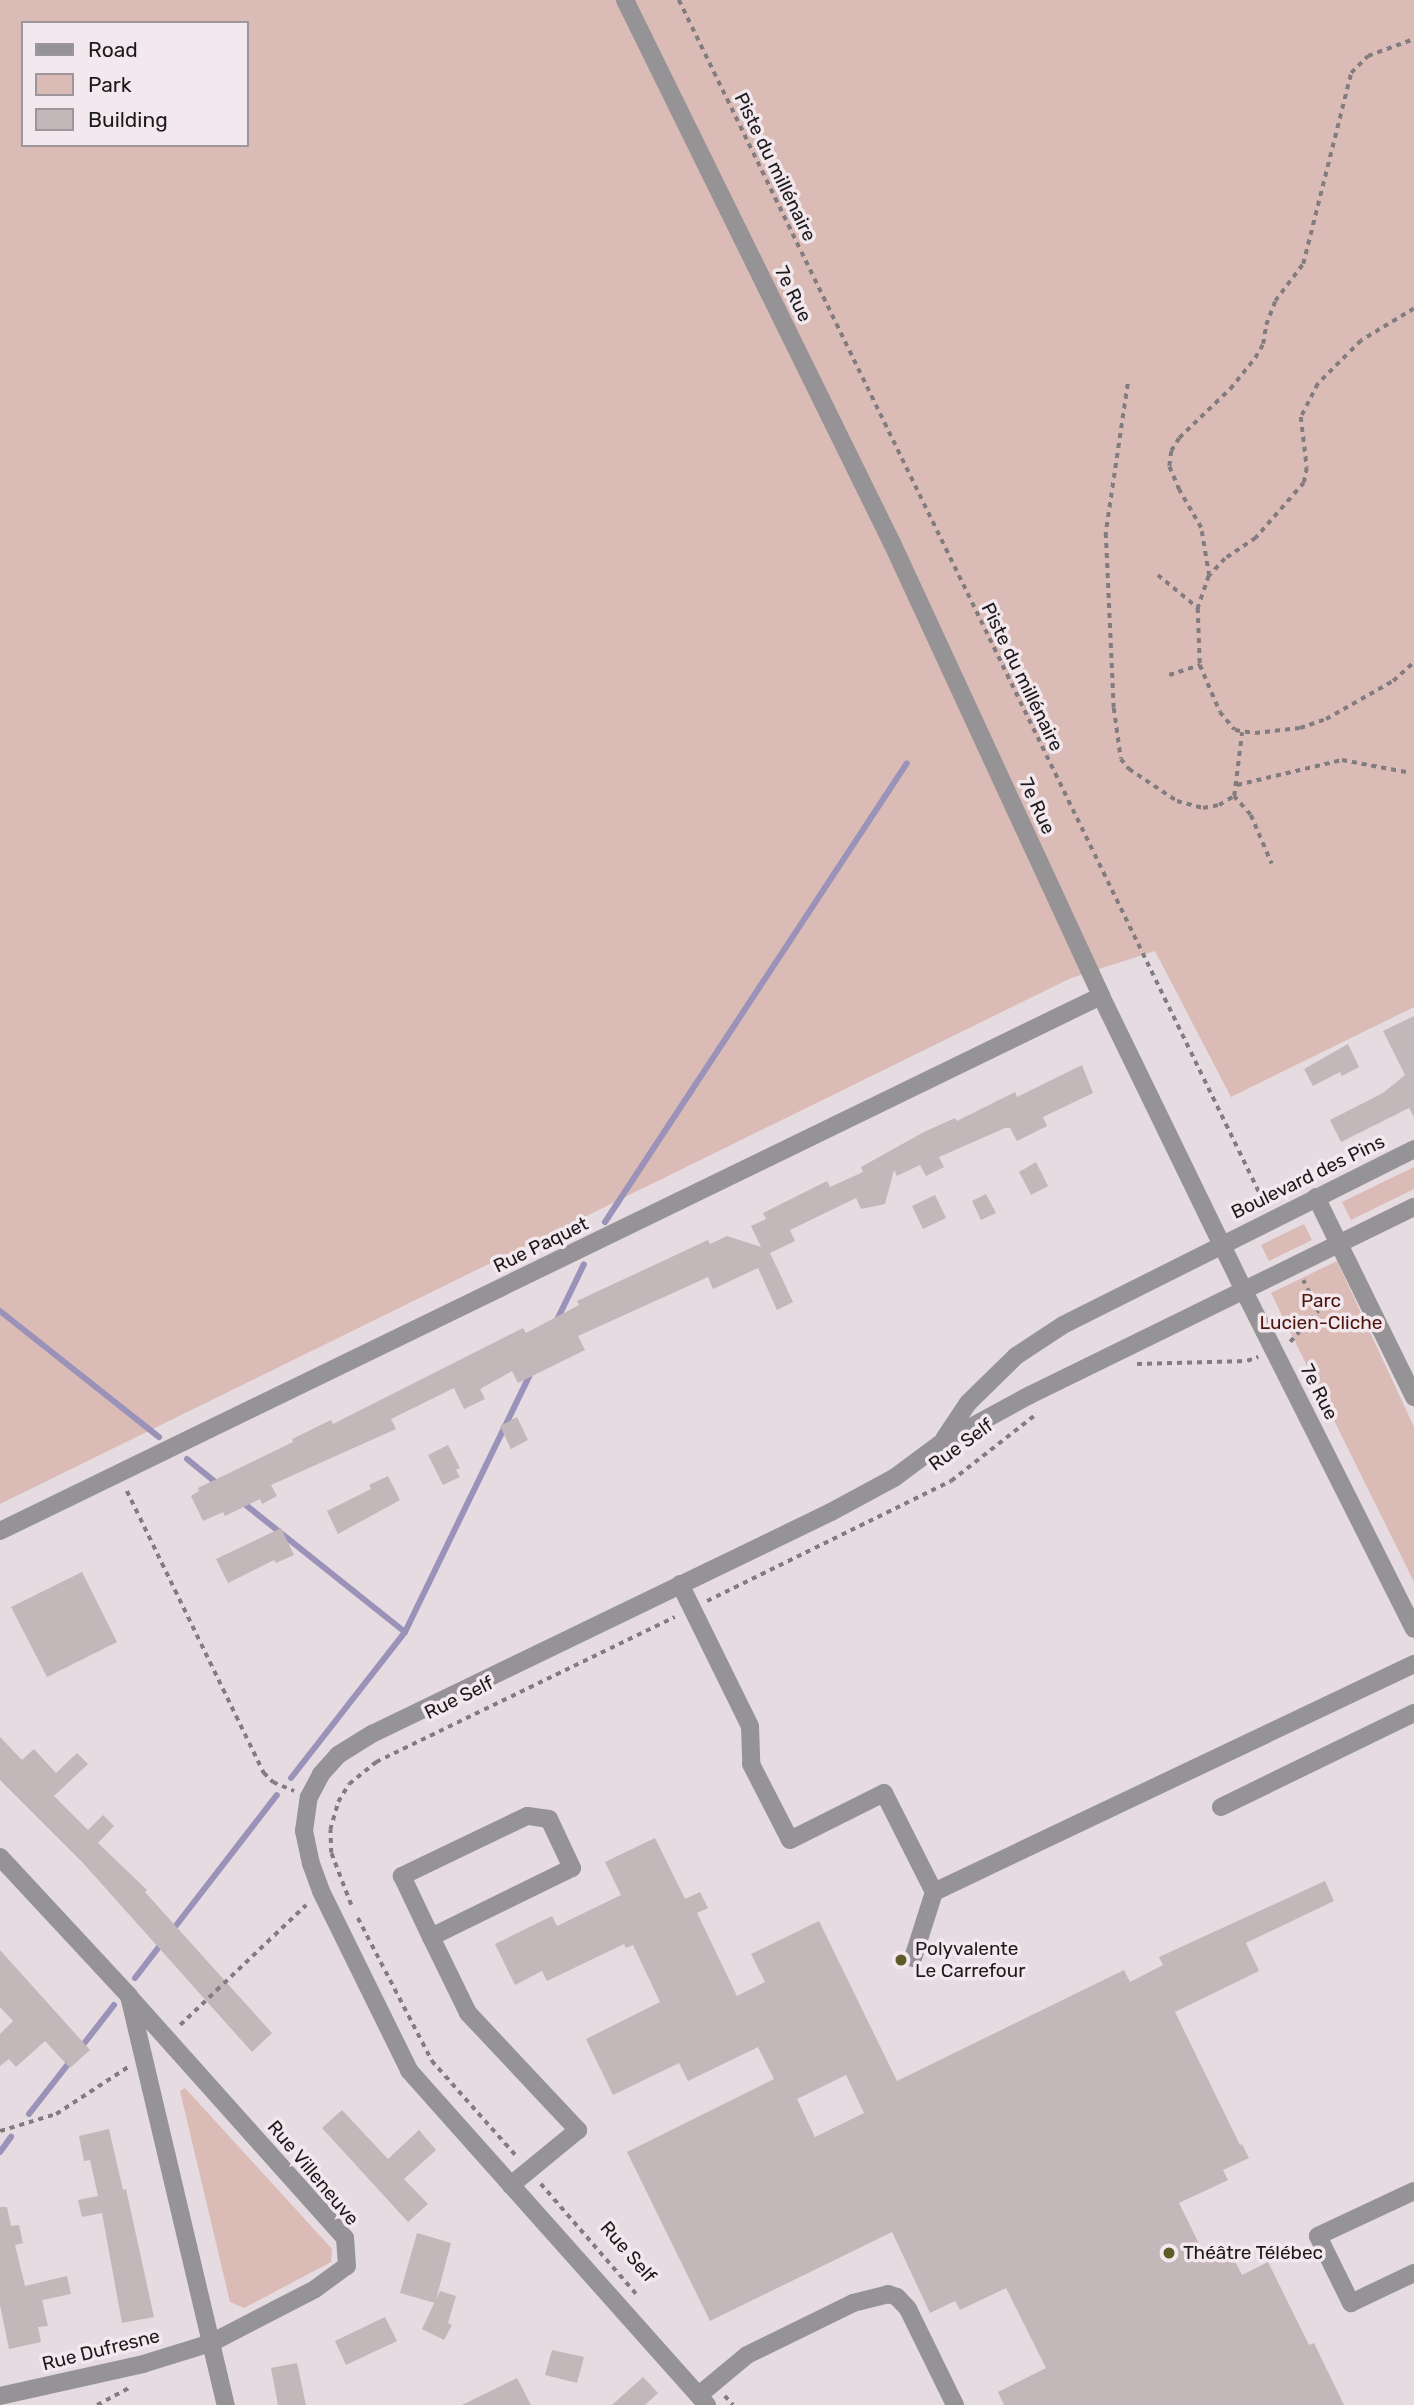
<!DOCTYPE html>
<meta charset="utf-8">
<style>
body{margin:0}
#map{position:relative;width:1414px;height:2405px;overflow:hidden;background:#e5dbe1;font-family:Rubik,sans-serif}
div>[style]{position:absolute}
[style*='--x']{left:calc(var(--x)*1px);top:calc(var(--y)*1px);width:calc(var(--w)*1px);rotate:calc(var(--a)*1deg)}
.green>*{inset:0;background:#dbbbb5}
.stream>*{height:6px;margin:-3px;padding:0 3px;transform-origin:3px;border-radius:3px;background:#9a92b8}
.building>*{inset:0;background:#c3b7b9}
.path>*{height:3.5px;margin-top:-1.75px;transform-origin:0;background:repeating-linear-gradient(90deg,#827c80 0 5px,transparent 0 10px)}
.minor>*{height:18px;margin:-9px;padding:0 9px;transform-origin:9px;border-radius:9px;background:#969396}
.dots>*{width:19px;height:19px;translate:-50% -50%;box-sizing:border-box;border:4px solid #f2e8ee;border-radius:50%}
span{translate:-50% -50%;white-space:nowrap;text-align:center;line-height:1.15;-webkit-text-stroke:7px #f2e8ee;paint-order:stroke}
.street-label{font-size:19px;color:#1d1a1c}
.park-label{font-size:19px;color:#4d160d}
.poi-label{font-size:19px;color:#1d1a1c}
.left{translate:0 -50%;text-align:left}
.legend{position:absolute;left:21px;top:21px;width:228px;height:126px;box-sizing:border-box;background:#f2e8ee;border:2px solid #9d969a;margin:0;padding:9px 12px;list-style:none;font-size:21px;color:#1d1a1c}
.legend li{display:flex;align-items:center;gap:14px;height:35px}
.legend b{width:35px;border:2px solid #9d969a}
</style>
<div id="map">
<div class="green">
<div style="clip-path:polygon(evenodd,0 0,1414px 0,1414px 1007px,1231px 1097px,1155px 951px,1071px 978px,0 1504px,0 0,23px 23px,247px 23px,247px 145px,23px 145px,23px 23px)"></div>
<div style="clip-path:polygon(1414px 1167px,1414px 1189px,1351px 1220px,1342px 1202px)"></div>
<div style="clip-path:polygon(1304px 1224px,1312px 1240px,1269px 1261px,1261px 1245px)"></div>
<div style="clip-path:polygon(1337px 1261px,1414px 1427px,1414px 1582px,1271px 1293px)"></div>
<div style="clip-path:polygon(185px 2088px,332px 2249px,331px 2262px,244px 2308px,230px 2302px,180px 2091px)"></div>
</div>
<div class="stream">
<div style="--x:605;--y:1222;--w:549;--a:-56.66"></div>
<div style="--x:0;--y:1311;--w:203;--a:38.4"></div>
<div style="--x:556;--y:1322;--w:64;--a:-64.2"></div>
<div style="--x:187;--y:1459;--w:41;--a:39.1"></div>
<div style="--x:242;--y:1502;--w:208;--a:38.6"></div>
<div style="--x:291;--y:1778;--w:185;--a:-52"></div>
<div style="--x:405;--y:1632;--w:288;--a:-64.1"></div>
<div style="--x:171;--y:1932;--w:173;--a:-52.3"></div>
<div style="--x:135;--y:1978;--w:44;--a:-52.4"></div>
<div style="--x:79;--y:2050;--w:57;--a:-52.1"></div>
<div style="--x:29;--y:2114;--w:70;--a:-52"></div>
<div style="--x:0;--y:2152;--w:19;--a:-54"></div>
</div>
<div class="building">
<div style="clip-path:polygon(1414px 1016px,1414px 1117px,1409px 1108px,1341px 1142px,1330px 1120px,1383px 1093px,1405px 1075px,1383px 1031px)"></div>
<div style="clip-path:polygon(1348px 1044px,1359px 1067px,1342px 1076px,1340px 1072px,1313px 1086px,1304px 1069px)"></div>
<div style="clip-path:polygon(1082px 1065px,1093px 1093px,1043px 1117px,1047px 1126px,1017px 1141px,1010px 1128px,1005px 1128px,939px 1157px,944px 1167px,926px 1176px,920px 1165px,897px 1176px,894px 1170px,885px 1204px,861px 1209px,856px 1198px,790px 1230px,795px 1241px,770px 1253px,793px 1302px,777px 1310px,758px 1268px,713px 1289px,708px 1277px,578px 1336px,585px 1350px,518px 1383px,512px 1371px,480px 1389px,485px 1399px,464px 1409px,454px 1388px,391px 1419px,396px 1429px,271px 1485px,277px 1496px,262px 1504px,260px 1499px,225px 1516px,223px 1512px,203px 1521px,191px 1496px,199px 1491px,198px 1488px,293px 1442px,292px 1439px,331px 1420px,333px 1424px,523px 1328px,526px 1333px,579px 1305px,577px 1301px,708px 1240px,710px 1244px,727px 1236px,761px 1247px,751px 1226px,766px 1219px,763px 1213px,827px 1181px,830px 1187px,863px 1172px,861px 1167px,924px 1132px,955px 1118px,957px 1121px,1015px 1092px,1017px 1097px)"></div>
<div style="clip-path:polygon(1036px 1162px,1048px 1186px,1031px 1195px,1019px 1172px)"></div>
<div style="clip-path:polygon(986px 1194px,996px 1213px,981px 1220px,972px 1201px)"></div>
<div style="clip-path:polygon(935px 1195px,946px 1218px,923px 1229px,912px 1206px)"></div>
<div style="clip-path:polygon(517px 1417px,528px 1440px,511px 1449px,500px 1426px)"></div>
<div style="clip-path:polygon(448px 1445px,460px 1468px,456px 1470px,460px 1477px,443px 1485px,428px 1455px)"></div>
<div style="clip-path:polygon(388px 1476px,400px 1500px,338px 1534px,327px 1511px,371px 1489px,369px 1485px)"></div>
<div style="clip-path:polygon(281px 1528px,294px 1555px,276px 1563px,274px 1560px,228px 1583px,216px 1559px)"></div>
<div style="clip-path:polygon(82px 1572px,117px 1642px,47px 1677px,11px 1607px)"></div>
<div style="clip-path:polygon(0 1737px,22px 1760px,34px 1749px,56px 1773px,77px 1753px,88px 1764px,54px 1796px,88px 1830px,103px 1815px,114px 1826px,98px 1843px,147px 1890px,145px 1892px,272px 2033px,252px 2052px,83px 1863px,0 1780px)"></div>
<div style="clip-path:polygon(evenodd,655px 1838px,685px 1899px,700px 1892px,708px 1908px,697px 1913px,737px 1996px,765px 1982px,751px 1954px,819px 1921px,897px 2081px,1124px 1970px,1130px 1982px,1163px 1965px,1159px 1957px,1325px 1881px,1334px 1901px,1246px 1943px,1259px 1971px,1175px 2012px,1240px 2145px,1242px 2144px,1249px 2158px,1223px 2170px,1228px 2180px,1179px 2203px,1208px 2262px,1230px 2251px,1242px 2275px,1268px 2262px,1309px 2345px,1314px 2343px,1344px 2405px,1004px 2405px,998px 2392px,1046px 2368px,1006px 2288px,960px 2310px,955px 2301px,930px 2313px,892px 2232px,710px 2321px,627px 2152px,774px 2079px,758px 2047px,688px 2081px,679px 2063px,613px 2095px,586px 2039px,660px 2002px,633px 1945px,626px 1948px,624px 1944px,547px 1981px,542px 1971px,515px 1985px,495px 1944px,552px 1916px,557px 1926px,621px 1895px,605px 1862px,655px 1838px,846px 2075px,864px 2113px,815px 2137px,797px 2099px,846px 2075px)"></div>
<div style="clip-path:polygon(0 1950px,90px 2050px,70px 2068px,45px 2041px,16px 2067px,9px 2059px,0 2066px,0 2034px,13px 2021px,0 2007px)"></div>
<div style="clip-path:polygon(342px 2110px,388px 2159px,419px 2130px,436px 2150px,404px 2179px,428px 2204px,408px 2222px,322px 2128px)"></div>
<div style="clip-path:polygon(109px 2129px,123px 2190px,126px 2189px,154px 2317px,122px 2323px,102px 2213px,82px 2217px,78px 2200px,98px 2196px,90px 2160px,84px 2161px,79px 2136px)"></div>
<div style="clip-path:polygon(0 2207px,7px 2207px,11px 2226px,19px 2225px,23px 2243px,15px 2245px,25px 2286px,67px 2276px,71px 2294px,42px 2300px,48px 2326px,38px 2327px,41px 2342px,9px 2349px,0 2305px)"></div>
<div style="clip-path:polygon(417px 2233px,451px 2243px,435px 2303px,400px 2293px)"></div>
<div style="clip-path:polygon(440px 2291px,456px 2296px,448px 2323px,452px 2325px,444px 2340px,422px 2329px)"></div>
<div style="clip-path:polygon(385px 2317px,397px 2341px,346px 2365px,335px 2341px)"></div>
<div style="clip-path:polygon(552px 2350px,584px 2357px,577px 2383px,545px 2375px)"></div>
<div style="clip-path:polygon(297px 2363px,306px 2405px,278px 2405px,271px 2368px)"></div>
<div style="clip-path:polygon(643px 2377px,658px 2393px,645px 2405px,612px 2405px)"></div>
<div style="clip-path:polygon(517px 2378px,531px 2405px,462px 2405px)"></div>
</div>
<div class="path">
<div style="--x:679;--y:0;--w:1339;--a:64.05"></div>
<div style="--x:1414;--y:309;--w:62;--a:148.9"></div>
<div style="--x:1361;--y:341;--w:61;--a:135"></div>
<div style="--x:1318;--y:384;--w:37;--a:117"></div>
<div style="--x:1301;--y:417;--w:51;--a:83.3"></div>
<div style="--x:1307;--y:468;--w:15;--a:101"></div>
<div style="--x:1304;--y:483;--w:73;--a:131.1"></div>
<div style="--x:1256;--y:538;--w:37;--a:146"></div>
<div style="--x:1225;--y:559;--w:23;--a:133"></div>
<div style="--x:1209;--y:576;--w:34;--a:109"></div>
<div style="--x:1198;--y:608;--w:57;--a:88"></div>
<div style="--x:1200;--y:665;--w:51;--a:66.9"></div>
<div style="--x:1220;--y:712;--w:23;--a:50"></div>
<div style="--x:1235;--y:730;--w:20;--a:9"></div>
<div style="--x:1255;--y:733;--w:45;--a:-6.3"></div>
<div style="--x:1300;--y:728;--w:28;--a:-19"></div>
<div style="--x:1326;--y:719;--w:77;--a:-29.6"></div>
<div style="--x:1393;--y:681;--w:28;--a:-42"></div>
<div style="--x:1128;--y:384;--w:151;--a:98.4"></div>
<div style="--x:1106;--y:533;--w:175;--a:87.4"></div>
<div style="--x:1114;--y:708;--w:51;--a:82.2"></div>
<div style="--x:1121;--y:759;--w:13;--a:51"></div>
<div style="--x:1129;--y:769;--w:58;--a:33.7"></div>
<div style="--x:1177;--y:801;--w:27;--a:15"></div>
<div style="--x:1203;--y:808;--w:16;--a:-11"></div>
<div style="--x:1219;--y:805;--w:17;--a:-31"></div>
<div style="--x:1234;--y:796;--w:64;--a:-82.9"></div>
<div style="--x:1158;--y:575;--w:52;--a:39.5"></div>
<div style="--x:1209;--y:576;--w:49;--a:-99.5"></div>
<div style="--x:1201;--y:528;--w:44;--a:-120.1"></div>
<div style="--x:1179;--y:490;--w:26;--a:-113"></div>
<div style="--x:1169;--y:466;--w:15;--a:-82"></div>
<div style="--x:1171;--y:451;--w:15;--a:-58"></div>
<div style="--x:1179;--y:438;--w:71;--a:-43.9"></div>
<div style="--x:1230;--y:389;--w:40;--a:-51"></div>
<div style="--x:1255;--y:358;--w:16;--a:-60"></div>
<div style="--x:1263;--y:344;--w:19;--a:-81"></div>
<div style="--x:1266;--y:325;--w:26;--a:-69"></div>
<div style="--x:1275;--y:301;--w:46;--a:-52.9"></div>
<div style="--x:1303;--y:264;--w:197;--a:-75.9"></div>
<div style="--x:1351;--y:73;--w:24;--a:-45"></div>
<div style="--x:1368;--y:56;--w:49;--a:-20.3"></div>
<div style="--x:1169;--y:675;--w:33;--a:-18"></div>
<div style="--x:1237;--y:785;--w:108;--a:-13.4"></div>
<div style="--x:1342;--y:760;--w:65;--a:10.6"></div>
<div style="--x:1234;--y:796;--w:25;--a:48"></div>
<div style="--x:1251;--y:815;--w:53;--a:66.8"></div>
<div style="--x:1290;--y:1342;--w:42;--a:-47.9"></div>
<div style="--x:1318;--y:1311;--w:34;--a:-116"></div>
<div style="--x:1137;--y:1364;--w:110;--a:-1.6"></div>
<div style="--x:1247;--y:1361;--w:12;--a:-20"></div>
<div style="--x:127;--y:1491;--w:314;--a:64.1"></div>
<div style="--x:264;--y:1773;--w:13;--a:45"></div>
<div style="--x:273;--y:1782;--w:23;--a:23"></div>
<div style="--x:707;--y:1601;--w:272;--a:-26.2"></div>
<div style="--x:951;--y:1481;--w:105;--a:-38.1"></div>
<div style="--x:351;--y:1905;--w:56;--a:-111"></div>
<div style="--x:331;--y:1853;--w:23;--a:-92"></div>
<div style="--x:330;--y:1830;--w:29;--a:-74"></div>
<div style="--x:338;--y:1802;--w:21;--a:-59"></div>
<div style="--x:349;--y:1784;--w:35;--a:-39"></div>
<div style="--x:376;--y:1762;--w:332;--a:-25.9"></div>
<div style="--x:358;--y:1918;--w:161;--a:62.6"></div>
<div style="--x:432;--y:2061;--w:130;--a:48.4"></div>
<div style="--x:180;--y:2025;--w:174;--a:-43.6"></div>
<div style="--x:0;--y:2131;--w:59;--a:-16.9"></div>
<div style="--x:56;--y:2114;--w:86;--a:-33.1"></div>
<div style="--x:541;--y:2184;--w:147;--a:49.1"></div>
<div style="--x:725;--y:2396;--w:12;--a:48"></div>
<div style="--x:97;--y:2405;--w:36;--a:-28"></div>
</div>
<div class="minor">
<div style="--x:625;--y:0;--w:605;--a:63.82"></div>
<div style="--x:892;--y:543;--w:499;--a:65.2"></div>
<div style="--x:1101;--y:996;--w:328;--a:64.1"></div>
<div style="--x:1244;--y:1291;--w:378;--a:63.3"></div>
<div style="--x:1316;--y:1197;--w:223;--a:63.9"></div>
<div style="--x:944;--y:1439;--w:43;--a:-56.3"></div>
<div style="--x:968;--y:1403;--w:67;--a:-44.4"></div>
<div style="--x:1016;--y:1356;--w:56;--a:-33.4"></div>
<div style="--x:1063;--y:1325;--w:393;--a:-26.6"></div>
<div style="--x:0;--y:1531;--w:1224;--a:-25.92"></div>
<div style="--x:680;--y:1584;--w:158;--a:63.8"></div>
<div style="--x:750;--y:1726;--w:38;--a:88"></div>
<div style="--x:751;--y:1764;--w:85;--a:62.8"></div>
<div style="--x:790;--y:1840;--w:105;--a:-26.6"></div>
<div style="--x:884;--y:1793;--w:111;--a:63.2"></div>
<div style="--x:1221;--y:1807;--w:215;--a:-26"></div>
<div style="--x:0;--y:1857;--w:190;--a:47.1"></div>
<div style="--x:129;--y:1996;--w:420;--a:76.7"></div>
<div style="--x:431;--y:1937;--w:157;--a:-26.1"></div>
<div style="--x:572;--y:1868;--w:54;--a:-115.1"></div>
<div style="--x:549;--y:1819;--w:22;--a:-172"></div>
<div style="--x:527;--y:1816;--w:139;--a:154.4"></div>
<div style="--x:402;--y:1876;--w:68;--a:64.6"></div>
<div style="--x:431;--y:1937;--w:85;--a:64"></div>
<div style="--x:468;--y:2013;--w:161;--a:46.8"></div>
<div style="--x:578;--y:2130;--w:87;--a:140.6"></div>
<div style="--x:913;--y:1958;--w:69;--a:-72.3"></div>
<div style="--x:934;--y:1892;--w:531;--a:-25.41"></div>
<div style="--x:1414;--y:2191;--w:106;--a:154.9"></div>
<div style="--x:1318;--y:2236;--w:75;--a:63.8"></div>
<div style="--x:1351;--y:2303;--w:70;--a:-25.5"></div>
<div style="--x:699;--y:2395;--w:62;--a:-39.8"></div>
<div style="--x:747;--y:2355;--w:118;--a:-26.1"></div>
<div style="--x:853;--y:2303;--w:36;--a:-14"></div>
<div style="--x:888;--y:2294;--w:9;--a:18"></div>
<div style="--x:897;--y:2297;--w:16;--a:47"></div>
<div style="--x:908;--y:2309;--w:107;--a:63.9"></div>
<div style="--x:0;--y:2396;--w:147;--a:-12.6"></div>
<div style="--x:143;--y:2364;--w:71;--a:-17.2"></div>
<div style="--x:211;--y:2343;--w:117;--a:-27.4"></div>
<div style="--x:315;--y:2289;--w:39;--a:-36"></div>
<div style="--x:347;--y:2266;--w:28;--a:-94"></div>
<div style="--x:345;--y:2238;--w:324;--a:-131.8"></div>
<div style="--x:707;--y:2405;--w:448;--a:-131.7"></div>
<div style="--x:409;--y:2070;--w:199;--a:-116.2"></div>
<div style="--x:321;--y:1891;--w:29;--a:-110"></div>
<div style="--x:311;--y:1864;--w:34;--a:-102"></div>
<div style="--x:304;--y:1831;--w:34;--a:-82"></div>
<div style="--x:309;--y:1797;--w:26;--a:-62"></div>
<div style="--x:321;--y:1774;--w:25;--a:-48"></div>
<div style="--x:338;--y:1755;--w:40;--a:-32"></div>
<div style="--x:372;--y:1734;--w:510;--a:-25.81"></div>
<div style="--x:831;--y:1512;--w:72;--a:-28.4"></div>
<div style="--x:894;--y:1478;--w:57;--a:-36.5"></div>
<div style="--x:940;--y:1444;--w:102;--a:-28.6"></div>
<div style="--x:1030;--y:1395;--w:428;--a:-26.1"></div>
</div>
<div class="dots">
<div style="left:901px;top:1960px;background:#5f5b27"></div>
<div style="left:1169px;top:2253px;background:#5f5b27"></div>
</div>
<div class="street-label">
<span style="left:775px;top:167px;rotate:64deg">Piste du millénaire</span>
<span style="left:793px;top:294px;rotate:64deg">7e Rue</span>
<span style="left:1022px;top:677px;rotate:64deg">Piste du millénaire</span>
<span style="left:1037px;top:806px;rotate:65deg">7e Rue</span>
<span style="left:1308px;top:1177px;rotate:-26deg">Boulevard des Pins</span>
<span style="left:541px;top:1245px;rotate:-26deg">Rue Paquet</span>
<span style="left:1319px;top:1392px;rotate:63deg">7e Rue</span>
<span style="left:961px;top:1445px;rotate:-36deg">Rue Self</span>
<span style="left:459px;top:1698px;rotate:-26deg">Rue Self</span>
<span style="left:313px;top:2173px;rotate:50deg">Rue Villeneuve</span>
<span style="left:628px;top:2252px;rotate:49deg">Rue Self</span>
<span style="left:101px;top:2350px;rotate:-14deg">Rue Dufresne</span>
</div>
<div class="park-label">
<span style="left:1321px;top:1312px">Parc<br>Lucien-Cliche</span>
</div>
<div class="poi-label">
<span class="left" style="left:915px;top:1960px">Polyvalente<br>Le Carrefour</span>
<span class="left" style="left:1183px;top:2253px">Théâtre Télébec</span>
</div>
<ul class="legend">
<li><b style="height:9px;background:#969396"></b>Road</li>
<li><b style="height:19px;background:#dbbbb5"></b>Park</li>
<li><b style="height:19px;background:#c3b7b9"></b>Building</li>
</ul>
</div>
